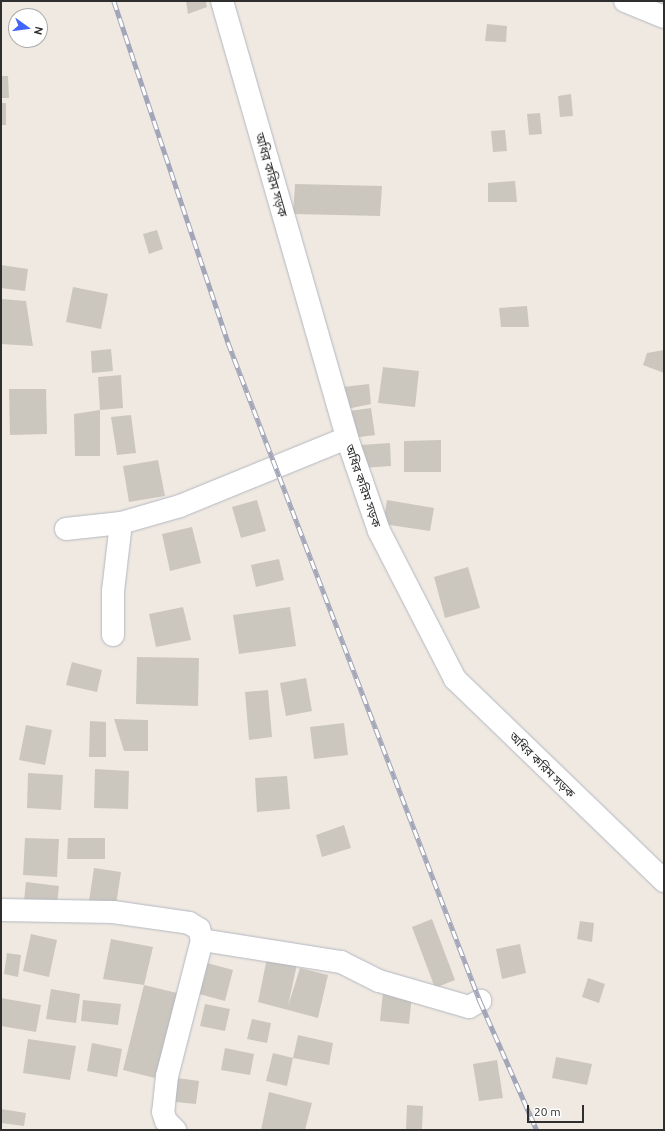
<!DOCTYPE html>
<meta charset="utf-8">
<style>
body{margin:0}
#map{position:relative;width:665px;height:1131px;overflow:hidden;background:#efe9e1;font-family:Ubuntu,"Noto Sans Bengali",sans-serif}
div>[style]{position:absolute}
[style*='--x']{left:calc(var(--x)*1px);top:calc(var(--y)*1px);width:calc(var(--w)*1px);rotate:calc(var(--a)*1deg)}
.building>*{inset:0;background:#cbc7bf}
.roads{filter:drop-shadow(0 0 1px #b4b7c1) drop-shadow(0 0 1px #b4b7c1)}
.street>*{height:22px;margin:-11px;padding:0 11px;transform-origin:11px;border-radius:11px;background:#fff}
.secondary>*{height:22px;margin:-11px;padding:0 11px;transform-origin:11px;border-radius:11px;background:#fff}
.rail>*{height:4.5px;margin-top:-2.25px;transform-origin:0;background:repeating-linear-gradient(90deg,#fff 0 9px,#a3a6b8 0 18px);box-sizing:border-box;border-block:1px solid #a3a6b8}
span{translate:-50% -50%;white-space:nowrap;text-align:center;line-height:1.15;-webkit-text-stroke:3px #fff;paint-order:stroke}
.street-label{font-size:12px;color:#2e2e2e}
.frame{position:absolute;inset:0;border:2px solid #2e2e2e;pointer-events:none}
.north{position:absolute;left:8px;top:8px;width:40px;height:40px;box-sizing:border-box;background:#fff;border:1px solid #ababab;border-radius:50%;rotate:104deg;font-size:11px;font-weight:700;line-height:16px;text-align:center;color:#2e2e2e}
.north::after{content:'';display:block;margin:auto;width:14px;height:18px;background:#4264fb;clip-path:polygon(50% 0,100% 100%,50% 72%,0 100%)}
.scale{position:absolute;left:527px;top:1105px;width:57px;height:18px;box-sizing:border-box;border:2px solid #2e2e2e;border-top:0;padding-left:5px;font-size:12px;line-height:14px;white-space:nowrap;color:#2e2e2e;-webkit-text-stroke:3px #fff;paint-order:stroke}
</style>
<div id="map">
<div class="building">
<div style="clip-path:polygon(186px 1px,206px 1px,207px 7px,188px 14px)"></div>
<div style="clip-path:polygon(487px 24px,507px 26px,506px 42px,485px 41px)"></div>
<div style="clip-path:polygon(1px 76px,8px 76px,9px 98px,1px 98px)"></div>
<div style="clip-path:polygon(571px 94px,573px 116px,560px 117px,558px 96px)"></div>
<div style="clip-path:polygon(1px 103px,6px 103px,6px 125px,1px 125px)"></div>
<div style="clip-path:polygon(540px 113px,542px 134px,529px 135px,527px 114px)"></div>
<div style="clip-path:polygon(505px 130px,507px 151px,493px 152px,491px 131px)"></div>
<div style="clip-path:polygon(515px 181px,517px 202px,488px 202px,488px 183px)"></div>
<div style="clip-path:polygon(295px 184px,382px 186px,380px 216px,293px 214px)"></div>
<div style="clip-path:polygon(157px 230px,163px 249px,149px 254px,143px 234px)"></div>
<div style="clip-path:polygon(1px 265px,28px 269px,25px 291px,1px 288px)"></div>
<div style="clip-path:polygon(73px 287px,108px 294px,101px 329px,66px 322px)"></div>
<div style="clip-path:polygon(1px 299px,26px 301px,33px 346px,1px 344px)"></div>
<div style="clip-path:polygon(527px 306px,529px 327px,501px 327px,499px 308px)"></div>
<div style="clip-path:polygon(111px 349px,113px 371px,92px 373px,91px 351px)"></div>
<div style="clip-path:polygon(664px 350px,664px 373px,643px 365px,647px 353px)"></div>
<div style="clip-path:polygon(383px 367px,419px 371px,415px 407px,378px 403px)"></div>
<div style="clip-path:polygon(121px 375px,123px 408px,100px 410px,98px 377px)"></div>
<div style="clip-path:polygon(369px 384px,371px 404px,347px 409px,343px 387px)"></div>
<div style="clip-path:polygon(9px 389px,46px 389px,47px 434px,10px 435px)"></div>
<div style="clip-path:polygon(371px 408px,375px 435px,352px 438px,349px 411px)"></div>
<div style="clip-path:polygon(100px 410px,100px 456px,75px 456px,74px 414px)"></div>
<div style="clip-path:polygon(131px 415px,136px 453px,117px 455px,111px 417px)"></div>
<div style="clip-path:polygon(441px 440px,441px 472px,404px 472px,404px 441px)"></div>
<div style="clip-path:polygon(390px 443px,391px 466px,361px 468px,360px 445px)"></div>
<div style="clip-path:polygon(158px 460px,165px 496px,129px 502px,123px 466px)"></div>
<div style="clip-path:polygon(257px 500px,266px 531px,241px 538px,232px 507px)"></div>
<div style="clip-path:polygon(387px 500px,434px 508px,430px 531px,383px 524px)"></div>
<div style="clip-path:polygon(192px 527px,201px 563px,170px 571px,162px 534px)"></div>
<div style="clip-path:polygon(279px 559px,284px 580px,256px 587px,251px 565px)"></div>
<div style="clip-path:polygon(468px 567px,480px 608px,445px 618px,434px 577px)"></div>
<div style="clip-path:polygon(183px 607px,191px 640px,156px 647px,149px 614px)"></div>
<div style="clip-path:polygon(290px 607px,296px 646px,239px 654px,233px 615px)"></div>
<div style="clip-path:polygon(137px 657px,199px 658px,198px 706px,136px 704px)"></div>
<div style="clip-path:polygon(72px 662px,102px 670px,97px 692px,66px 685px)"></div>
<div style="clip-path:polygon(306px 678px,312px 711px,286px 716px,280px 683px)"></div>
<div style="clip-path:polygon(268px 690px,272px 737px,249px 740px,245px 692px)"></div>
<div style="clip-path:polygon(114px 719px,148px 720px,148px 751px,124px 751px)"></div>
<div style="clip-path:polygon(90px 721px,106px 722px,106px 757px,89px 757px)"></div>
<div style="clip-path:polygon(344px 723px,348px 755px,314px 759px,310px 727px)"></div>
<div style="clip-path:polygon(26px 725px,52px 730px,45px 765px,19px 760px)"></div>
<div style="clip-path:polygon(95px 769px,129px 771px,128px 809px,94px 808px)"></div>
<div style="clip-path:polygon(28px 773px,63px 775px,61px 810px,27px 808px)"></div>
<div style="clip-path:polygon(287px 776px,290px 809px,257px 812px,255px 778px)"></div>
<div style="clip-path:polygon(344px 825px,351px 848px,322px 857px,316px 835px)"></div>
<div style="clip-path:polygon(25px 838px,59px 839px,57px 877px,23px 875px)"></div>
<div style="clip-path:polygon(68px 838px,105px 838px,105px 859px,67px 859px)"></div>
<div style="clip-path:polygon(94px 868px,121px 872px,116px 905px,89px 901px)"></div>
<div style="clip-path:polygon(26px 882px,59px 886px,57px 904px,24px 901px)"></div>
<div style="clip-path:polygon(432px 919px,455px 980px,435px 988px,412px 927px)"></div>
<div style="clip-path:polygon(580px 921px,594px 923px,592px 942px,577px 939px)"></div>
<div style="clip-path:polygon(31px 934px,57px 940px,49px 977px,23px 971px)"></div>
<div style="clip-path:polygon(111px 939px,153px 947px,144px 985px,103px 979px)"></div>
<div style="clip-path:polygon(520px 944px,526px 973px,502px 979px,496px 949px)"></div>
<div style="clip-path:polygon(7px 953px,21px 955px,18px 977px,4px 974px)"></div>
<div style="clip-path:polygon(267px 958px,297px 964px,288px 1006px,300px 968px,328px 975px,318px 1018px,258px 1002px)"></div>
<div style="clip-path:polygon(207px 963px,233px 970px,225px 1001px,199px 994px)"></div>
<div style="clip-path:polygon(588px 978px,605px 984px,599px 1003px,582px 997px)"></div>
<div style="clip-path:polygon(144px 985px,177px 993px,155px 1078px,123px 1070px)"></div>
<div style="clip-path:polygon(51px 989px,80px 994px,76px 1023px,46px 1019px)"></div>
<div style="clip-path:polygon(383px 992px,412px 995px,409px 1024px,380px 1021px)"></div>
<div style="clip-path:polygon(1px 998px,41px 1005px,36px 1032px,1px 1026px)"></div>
<div style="clip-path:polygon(83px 1000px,121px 1004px,118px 1025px,81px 1021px)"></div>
<div style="clip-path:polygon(205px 1004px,230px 1009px,225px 1031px,200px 1026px)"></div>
<div style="clip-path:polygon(252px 1019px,271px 1023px,267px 1043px,247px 1039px)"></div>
<div style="clip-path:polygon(298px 1035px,333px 1043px,329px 1065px,293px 1058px)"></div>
<div style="clip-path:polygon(28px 1039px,76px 1046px,70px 1080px,23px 1073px)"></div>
<div style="clip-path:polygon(92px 1043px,122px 1049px,117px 1077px,87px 1071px)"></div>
<div style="clip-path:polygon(225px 1048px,254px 1054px,250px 1075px,221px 1070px)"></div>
<div style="clip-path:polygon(273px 1053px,293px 1058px,287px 1086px,266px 1081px)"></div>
<div style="clip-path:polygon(556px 1057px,592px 1064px,587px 1085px,552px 1078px)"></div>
<div style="clip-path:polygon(497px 1060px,503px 1098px,479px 1101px,473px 1064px)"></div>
<div style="clip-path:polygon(170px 1077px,199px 1081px,196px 1104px,175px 1102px)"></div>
<div style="clip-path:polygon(269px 1092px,312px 1103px,305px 1130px,261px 1130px)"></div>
<div style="clip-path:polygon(407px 1105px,423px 1106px,422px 1130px,406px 1130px)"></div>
<div style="clip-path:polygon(1px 1109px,26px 1113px,24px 1126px,1px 1123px)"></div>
</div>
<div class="roads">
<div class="street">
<div style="--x:625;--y:1;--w:42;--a:22.3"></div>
<div style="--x:66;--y:529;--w:55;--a:-6.2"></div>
<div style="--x:121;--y:523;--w:61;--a:-16.1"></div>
<div style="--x:180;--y:506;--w:180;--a:-22.2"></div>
<div style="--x:113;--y:635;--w:44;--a:-90"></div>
<div style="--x:113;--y:591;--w:68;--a:-83.3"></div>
<div style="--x:1;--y:910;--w:112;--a:1"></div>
<div style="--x:113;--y:912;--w:77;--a:8.2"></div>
<div style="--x:189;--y:923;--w:12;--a:31"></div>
<div style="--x:199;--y:929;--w:11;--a:75"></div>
<div style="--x:202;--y:940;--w:140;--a:104.4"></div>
<div style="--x:167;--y:1076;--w:36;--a:96"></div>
<div style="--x:163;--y:1112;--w:9;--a:72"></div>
<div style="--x:166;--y:1121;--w:13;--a:45"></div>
<div style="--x:202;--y:940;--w:141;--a:9"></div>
<div style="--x:341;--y:962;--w:42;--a:26.6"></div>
<div style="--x:379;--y:981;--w:94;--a:16.1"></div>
<div style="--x:469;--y:1007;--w:13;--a:-29"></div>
</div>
<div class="secondary">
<div style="--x:222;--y:1;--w:455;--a:74"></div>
<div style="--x:347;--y:438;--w:98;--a:71"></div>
<div style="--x:379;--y:531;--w:166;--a:62.8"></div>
<div style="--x:455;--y:679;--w:291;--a:44"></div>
</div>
</div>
<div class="rail">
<div style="--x:114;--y:1;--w:360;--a:71.5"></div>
<div style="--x:228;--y:342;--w:706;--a:69.07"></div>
<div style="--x:480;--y:1001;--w:141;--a:66.2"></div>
</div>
<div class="street-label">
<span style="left:271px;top:175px;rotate:74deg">অধির করিম সড়ক</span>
<span style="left:363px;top:486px;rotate:71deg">অধির করিম সড়ক</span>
<span style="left:542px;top:765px;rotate:45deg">অধির করিম সড়ক</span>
</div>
<div class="frame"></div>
<div class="north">N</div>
<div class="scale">20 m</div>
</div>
